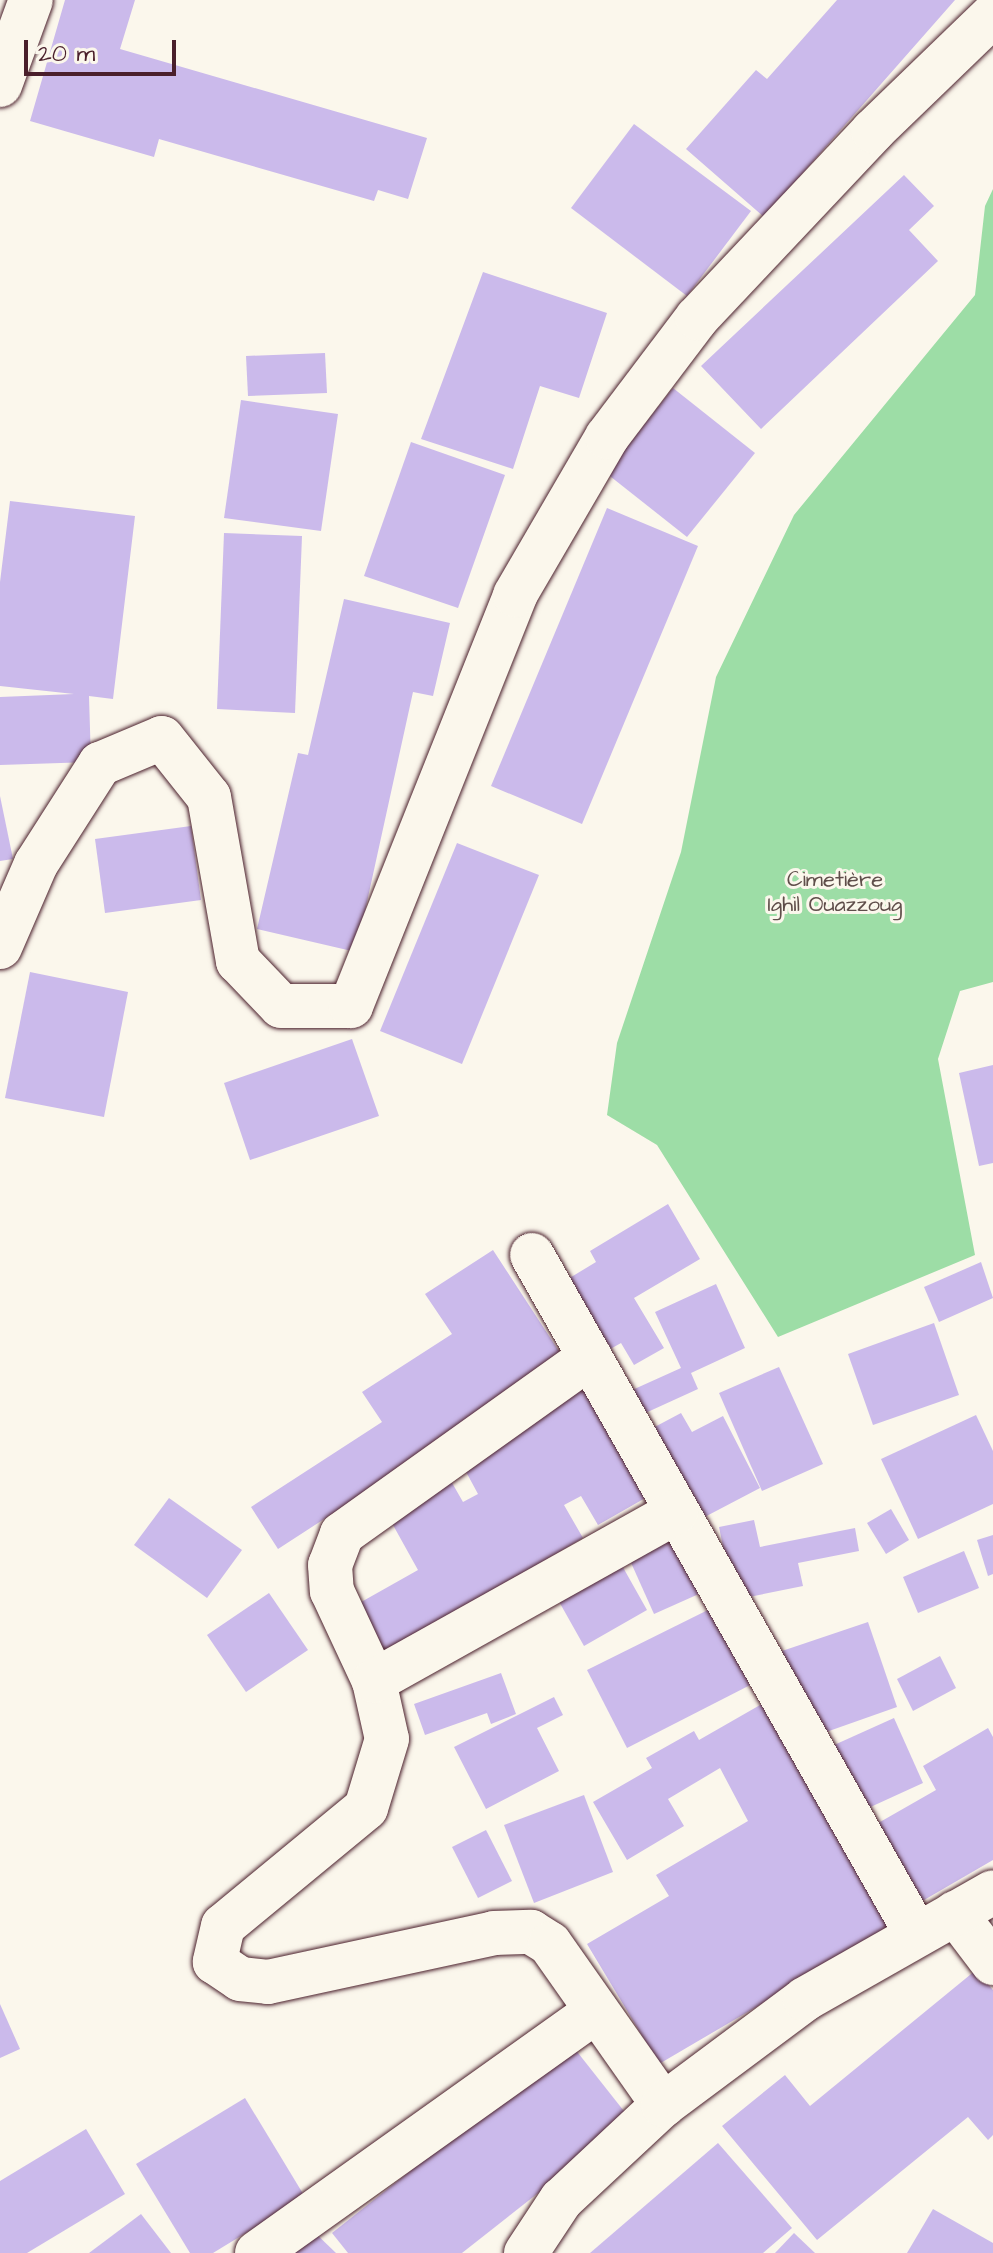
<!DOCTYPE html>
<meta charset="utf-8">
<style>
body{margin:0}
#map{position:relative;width:993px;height:2253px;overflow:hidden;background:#fbf7ec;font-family:"Architects Daughter",sans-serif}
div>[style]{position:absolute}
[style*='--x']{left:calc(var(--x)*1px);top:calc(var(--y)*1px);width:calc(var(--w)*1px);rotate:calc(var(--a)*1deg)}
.green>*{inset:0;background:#9ddda6}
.building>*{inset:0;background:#cbbaeb}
.roads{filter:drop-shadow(0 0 2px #4a1f2b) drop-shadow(0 0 2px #4a1f2b)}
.street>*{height:44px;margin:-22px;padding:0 22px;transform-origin:22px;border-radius:22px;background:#fbf7ec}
span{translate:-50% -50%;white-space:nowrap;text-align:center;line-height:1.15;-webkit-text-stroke:6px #fbf7ec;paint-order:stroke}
.park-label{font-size:22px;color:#5f4e4a}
.scale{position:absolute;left:24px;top:40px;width:152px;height:36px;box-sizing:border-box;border:4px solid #4a1f2b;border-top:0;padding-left:10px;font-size:24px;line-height:28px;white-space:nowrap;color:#4a1f2b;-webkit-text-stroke:6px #fbf7ec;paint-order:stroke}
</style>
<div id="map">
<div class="green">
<div style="clip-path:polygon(993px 189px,993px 982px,960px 991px,938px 1059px,975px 1255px,778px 1337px,657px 1145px,607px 1115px,617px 1043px,681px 852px,716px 677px,794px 515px,975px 295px,985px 206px)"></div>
</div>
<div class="building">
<div style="clip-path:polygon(65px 0,135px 0,120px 49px,427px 138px,408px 199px,378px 190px,374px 201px,159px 139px,154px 157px,30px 121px)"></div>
<div style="clip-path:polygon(837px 0,955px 0,764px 217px,686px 149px,756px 70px,767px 79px)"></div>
<div style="clip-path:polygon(634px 124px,751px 211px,687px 296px,571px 208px)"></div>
<div style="clip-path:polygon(904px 175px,934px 206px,909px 230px,938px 261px,761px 429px,701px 366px)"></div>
<div style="clip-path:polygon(483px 272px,607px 313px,579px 398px,540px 386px,513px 469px,421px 439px)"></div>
<div style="clip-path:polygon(325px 353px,327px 393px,248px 396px,246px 356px)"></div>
<div style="clip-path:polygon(673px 388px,755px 453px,687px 537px,606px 473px)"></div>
<div style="clip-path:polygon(241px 400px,338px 414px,321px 531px,224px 518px)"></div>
<div style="clip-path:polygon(411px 442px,505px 475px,458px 608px,364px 576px)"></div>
<div style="clip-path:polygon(10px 501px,135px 516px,113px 699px,89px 696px,91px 762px,0 765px,0 697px,74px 694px,0 686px,0 582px)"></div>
<div style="clip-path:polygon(607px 508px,698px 546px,582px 824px,491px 786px)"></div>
<div style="clip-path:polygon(224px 533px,302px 536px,295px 713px,217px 709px)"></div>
<div style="clip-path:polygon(344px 599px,450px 623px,433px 696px,413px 692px,356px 952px,257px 929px,298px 753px,308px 755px)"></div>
<div style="clip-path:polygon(0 796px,13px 859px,0 861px)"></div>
<div style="clip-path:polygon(191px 826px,201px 900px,105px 913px,95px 839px)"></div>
<div style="clip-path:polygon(457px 843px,539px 875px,462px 1064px,380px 1031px)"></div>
<div style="clip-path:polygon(30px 972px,128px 992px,104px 1117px,5px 1098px)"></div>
<div style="clip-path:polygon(352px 1039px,379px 1116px,250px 1160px,224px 1083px)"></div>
<div style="clip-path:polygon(993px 1065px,993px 1163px,979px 1166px,959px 1073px)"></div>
<div style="clip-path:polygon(668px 1204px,700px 1259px,634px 1298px,664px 1348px,634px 1365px,621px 1343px,605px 1352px,563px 1282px,596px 1262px,590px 1251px)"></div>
<div style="clip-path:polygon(493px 1250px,566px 1362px,278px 1549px,251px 1507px,382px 1422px,362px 1392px,452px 1334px,425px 1294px)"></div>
<div style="clip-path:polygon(981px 1262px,993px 1298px,939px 1322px,924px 1287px)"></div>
<div style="clip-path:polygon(716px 1284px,745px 1348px,691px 1373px,698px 1389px,641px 1415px,630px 1391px,681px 1368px,655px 1312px)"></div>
<div style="clip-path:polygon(934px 1323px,959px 1395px,873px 1425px,848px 1354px)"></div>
<div style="clip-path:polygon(779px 1367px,823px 1464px,762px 1491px,719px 1393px)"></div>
<div style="clip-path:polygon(599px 1378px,661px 1489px,598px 1525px,581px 1496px,564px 1505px,583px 1538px,520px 1575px,382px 1672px,347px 1610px,418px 1570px,388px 1516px,451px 1481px,463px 1502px,478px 1494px,458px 1457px)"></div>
<div style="clip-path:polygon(681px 1413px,692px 1432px,723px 1416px,760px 1488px,697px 1521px,649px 1430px)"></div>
<div style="clip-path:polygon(976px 1415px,993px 1451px,993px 1504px,918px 1539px,881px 1459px)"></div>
<div style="clip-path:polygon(169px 1498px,242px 1550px,207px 1598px,134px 1545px)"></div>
<div style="clip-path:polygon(891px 1509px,909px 1540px,886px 1554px,867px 1523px)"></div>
<div style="clip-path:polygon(754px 1520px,760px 1547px,855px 1528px,859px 1551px,798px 1563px,803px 1586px,734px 1600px,719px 1527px)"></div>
<div style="clip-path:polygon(685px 1532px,710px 1589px,654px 1614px,628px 1556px)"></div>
<div style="clip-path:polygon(993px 1535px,993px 1574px,988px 1576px,977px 1540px)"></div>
<div style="clip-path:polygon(964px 1551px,979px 1588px,918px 1613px,903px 1577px)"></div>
<div style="clip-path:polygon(620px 1562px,647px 1610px,584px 1646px,557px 1598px)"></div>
<div style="clip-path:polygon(269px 1593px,308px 1650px,246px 1692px,207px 1635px)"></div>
<div style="clip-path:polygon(724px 1602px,762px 1679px,627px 1748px,587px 1670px)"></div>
<div style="clip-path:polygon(868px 1622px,897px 1707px,812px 1737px,782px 1651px)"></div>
<div style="clip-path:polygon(940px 1656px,956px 1688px,913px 1711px,897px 1679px)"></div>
<div style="clip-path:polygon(501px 1673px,516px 1714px,491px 1724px,487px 1713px,425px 1735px,414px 1704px)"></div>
<div style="clip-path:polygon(554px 1697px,563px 1715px,537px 1728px,559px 1771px,486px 1809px,454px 1747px)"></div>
<div style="clip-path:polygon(769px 1700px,901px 1922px,659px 2064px,587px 1944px,669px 1896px,656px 1875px,748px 1821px,720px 1768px,668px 1799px,684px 1826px,627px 1860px,593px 1802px,652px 1768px,646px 1758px,694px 1731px,699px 1740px)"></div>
<div style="clip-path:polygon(894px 1718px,923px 1783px,853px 1815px,823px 1750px)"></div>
<div style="clip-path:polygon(988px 1728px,993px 1737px,993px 1860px,912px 1907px,866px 1830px,936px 1790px,923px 1766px)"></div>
<div style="clip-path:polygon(584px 1795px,613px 1872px,534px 1903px,504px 1825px)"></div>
<div style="clip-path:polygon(486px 1830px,512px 1881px,478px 1898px,452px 1847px)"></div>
<div style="clip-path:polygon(976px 1970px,993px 1990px,993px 2135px,988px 2140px,968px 2117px,817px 2240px,722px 2126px,785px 2075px,810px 2106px)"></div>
<div style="clip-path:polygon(0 2004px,20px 2049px,0 2058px)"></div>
<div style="clip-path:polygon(571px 2044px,631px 2120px,462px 2253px,348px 2253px,332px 2233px)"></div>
<div style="clip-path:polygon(245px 2098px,305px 2197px,213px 2253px,190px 2253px,136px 2164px)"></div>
<div style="clip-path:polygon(86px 2129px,125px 2194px,27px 2253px,0 2253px,0 2181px)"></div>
<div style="clip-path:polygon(718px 2143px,792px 2228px,763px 2253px,590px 2253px)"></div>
<div style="clip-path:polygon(933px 2209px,993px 2243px,993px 2253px,907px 2253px)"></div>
<div style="clip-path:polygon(141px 2214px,171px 2253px,89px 2253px)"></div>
<div style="clip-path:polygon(309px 2227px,336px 2253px,285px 2253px)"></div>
<div style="clip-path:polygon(794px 2233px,815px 2253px,775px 2253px)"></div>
</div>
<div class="roads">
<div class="street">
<div style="--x:0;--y:85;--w:90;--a:-70"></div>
<div style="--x:0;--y:947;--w:90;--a:-66.6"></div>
<div style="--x:36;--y:864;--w:119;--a:-57.4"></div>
<div style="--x:100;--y:764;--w:67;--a:-22.8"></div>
<div style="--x:162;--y:738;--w:75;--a:51.5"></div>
<div style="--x:209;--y:797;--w:167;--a:80"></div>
<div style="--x:238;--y:961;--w:62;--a:46.3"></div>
<div style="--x:281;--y:1006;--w:70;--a:0"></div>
<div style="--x:351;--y:1006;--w:443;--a:-68.2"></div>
<div style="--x:515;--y:595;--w:183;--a:-59.8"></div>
<div style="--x:607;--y:437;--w:149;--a:-52.9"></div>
<div style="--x:697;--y:318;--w:257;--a:-46.7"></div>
<div style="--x:873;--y:131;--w:167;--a:-44"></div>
<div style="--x:532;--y:1255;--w:781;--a:60.48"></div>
<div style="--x:590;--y:1357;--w:305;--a:144.5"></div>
<div style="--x:342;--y:1534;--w:33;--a:111"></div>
<div style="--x:330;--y:1565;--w:26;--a:86"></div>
<div style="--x:332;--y:1591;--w:99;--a:65"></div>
<div style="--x:374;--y:1681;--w:59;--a:77.4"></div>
<div style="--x:387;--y:1739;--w:72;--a:106.9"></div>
<div style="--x:366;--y:1808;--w:185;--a:140.5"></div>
<div style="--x:223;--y:1926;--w:37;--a:103"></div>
<div style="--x:215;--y:1962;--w:30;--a:34"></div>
<div style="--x:240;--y:1979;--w:28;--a:6"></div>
<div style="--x:268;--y:1982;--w:231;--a:-12.2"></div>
<div style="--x:494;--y:1933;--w:37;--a:-2"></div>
<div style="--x:531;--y:1932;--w:22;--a:32"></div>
<div style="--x:550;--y:1944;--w:197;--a:54.9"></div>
<div style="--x:374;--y:1681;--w:346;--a:-29.2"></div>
<div style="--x:955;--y:1913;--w:63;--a:52.8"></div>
<div style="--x:257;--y:2253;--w:417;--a:-35.5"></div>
<div style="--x:526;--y:2253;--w:64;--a:-56.6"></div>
<div style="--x:561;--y:2200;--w:139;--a:-43"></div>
<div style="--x:663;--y:2105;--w:177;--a:-36.7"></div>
<div style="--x:805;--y:1999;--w:216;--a:-29.6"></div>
</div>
</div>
<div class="park-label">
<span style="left:835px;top:892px">Cimetière<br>Ighil Ouazzoug</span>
</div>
<div class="scale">20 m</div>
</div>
